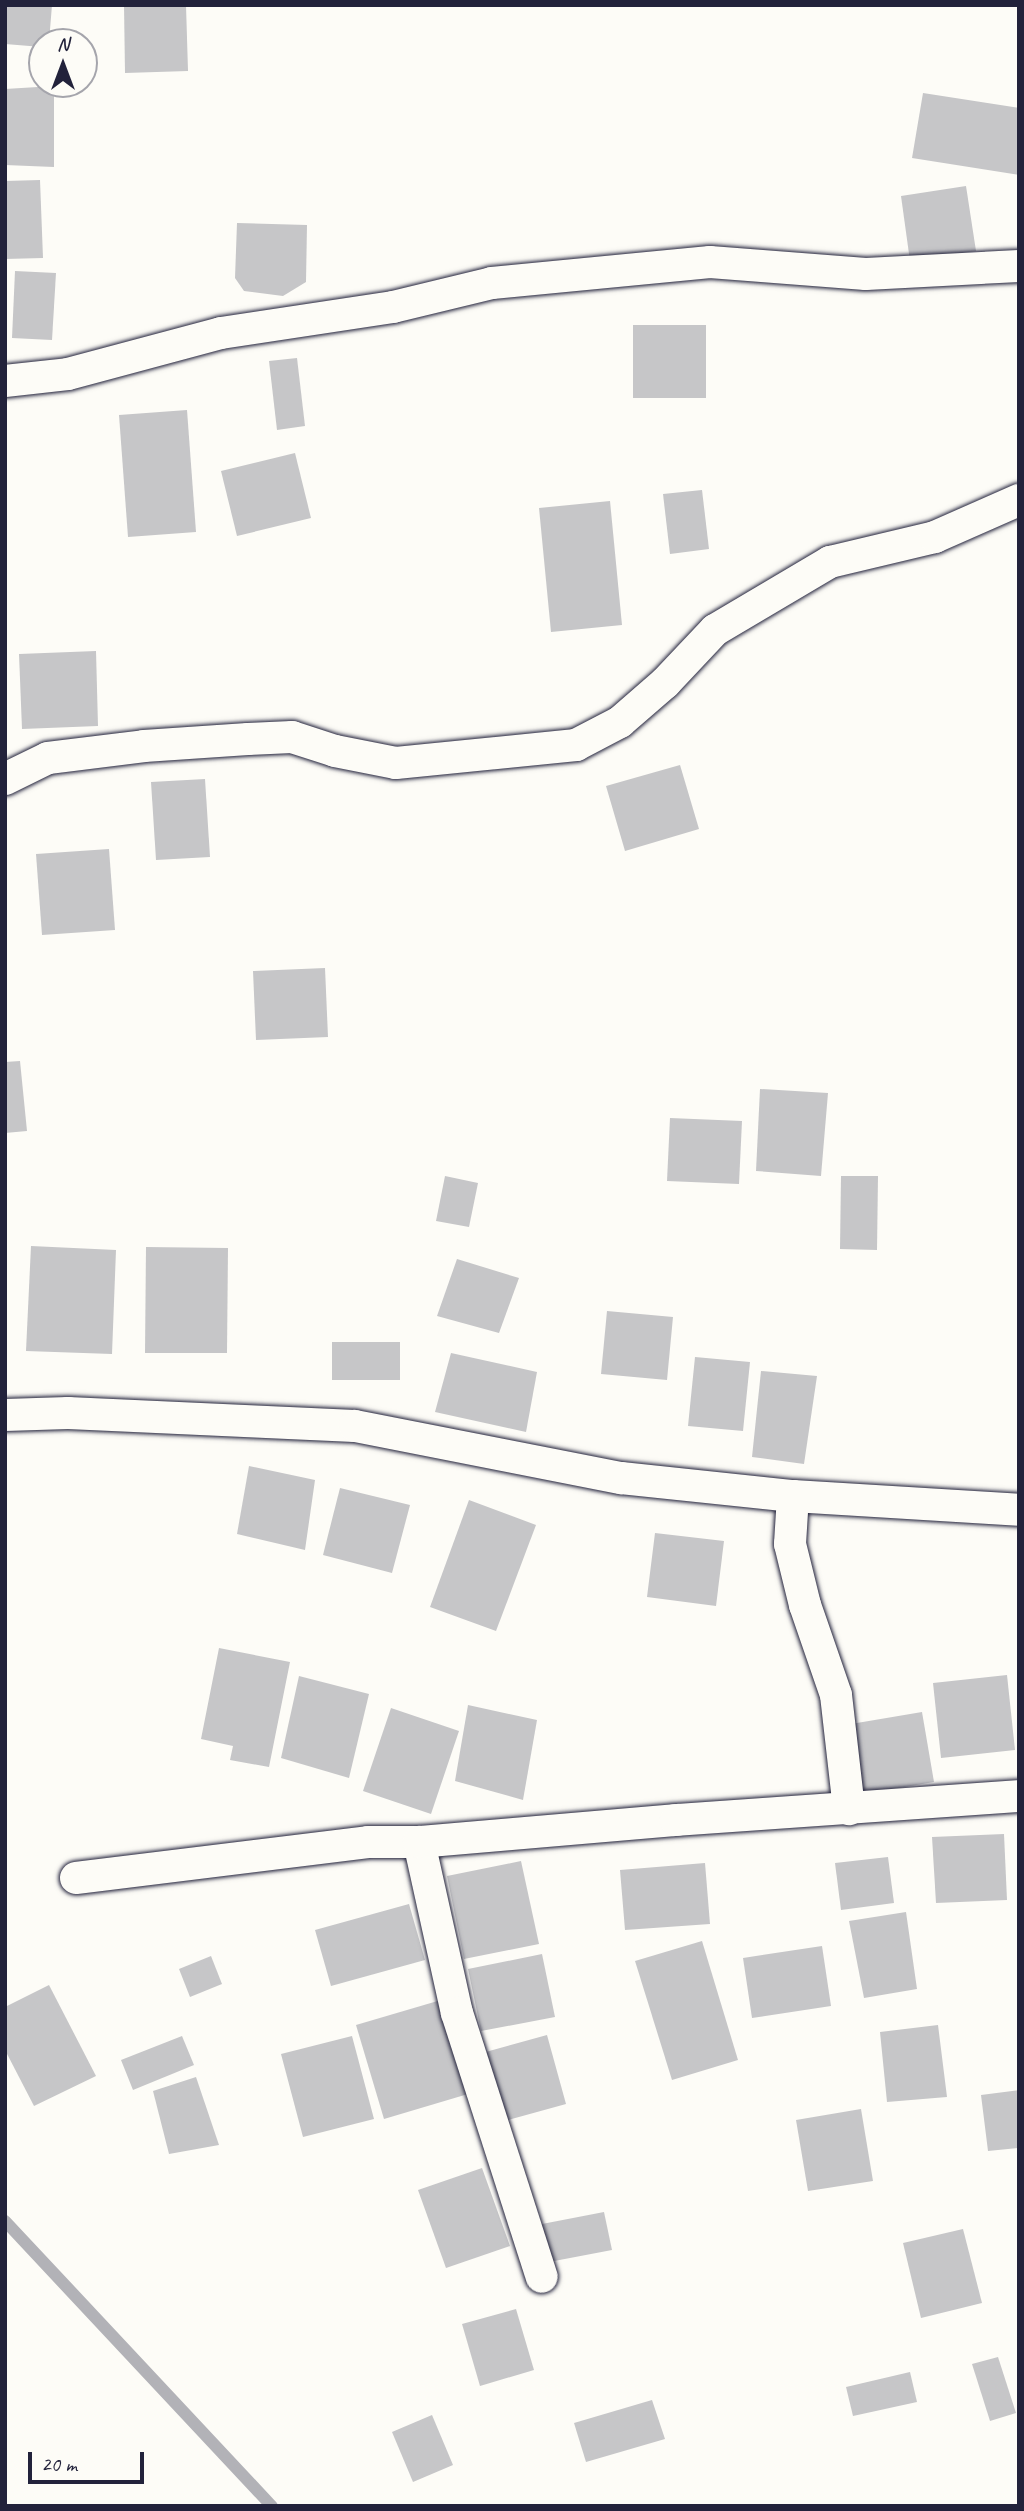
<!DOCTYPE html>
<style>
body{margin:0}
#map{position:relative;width:1024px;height:2511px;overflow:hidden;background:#fdfcf7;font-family:Caveat,sans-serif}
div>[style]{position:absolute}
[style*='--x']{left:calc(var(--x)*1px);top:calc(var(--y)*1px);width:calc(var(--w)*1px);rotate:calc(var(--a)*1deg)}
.stream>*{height:12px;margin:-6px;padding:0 6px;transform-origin:6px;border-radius:6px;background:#b2b2b7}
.building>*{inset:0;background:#c6c6c8}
.roads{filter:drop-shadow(0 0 2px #22223b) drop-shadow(0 0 2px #22223b)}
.street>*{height:32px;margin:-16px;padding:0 16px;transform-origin:16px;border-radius:16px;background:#fdfcf7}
span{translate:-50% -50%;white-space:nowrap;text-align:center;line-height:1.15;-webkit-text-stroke:6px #fdfcf7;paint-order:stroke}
.frame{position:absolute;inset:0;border:7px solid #22223b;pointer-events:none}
.north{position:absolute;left:28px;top:28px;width:70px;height:70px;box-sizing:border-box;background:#fdfcf7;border:2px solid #a5a5ac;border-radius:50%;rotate:0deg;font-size:19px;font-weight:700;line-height:28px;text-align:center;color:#22223b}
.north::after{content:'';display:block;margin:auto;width:24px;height:32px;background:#22223b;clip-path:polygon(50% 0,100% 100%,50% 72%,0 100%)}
.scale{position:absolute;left:28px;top:2452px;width:116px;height:32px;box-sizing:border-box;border:4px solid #22223b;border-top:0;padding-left:9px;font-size:21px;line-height:24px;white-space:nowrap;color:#22223b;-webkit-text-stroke:5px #fdfcf7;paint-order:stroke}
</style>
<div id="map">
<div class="stream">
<div style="--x:5;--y:2221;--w:391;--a:46.9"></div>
</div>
<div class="building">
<div style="clip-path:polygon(5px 5px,52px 5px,49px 42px,42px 42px,42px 47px,5px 44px)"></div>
<div style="clip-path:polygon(124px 5px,186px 5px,188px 71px,125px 73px)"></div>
<div style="clip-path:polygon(54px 86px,54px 167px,5px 165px,5px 89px)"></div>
<div style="clip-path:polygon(923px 93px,1019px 108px,1019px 175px,912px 158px)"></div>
<div style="clip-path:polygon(40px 180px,43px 258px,5px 259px,5px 181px)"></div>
<div style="clip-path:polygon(966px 186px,976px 251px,910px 261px,901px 196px)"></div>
<div style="clip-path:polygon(237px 223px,307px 225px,306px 282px,283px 296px,244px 291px,235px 278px)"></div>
<div style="clip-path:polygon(15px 271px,56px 273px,52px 340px,12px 338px)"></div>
<div style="clip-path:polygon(633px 325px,706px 325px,706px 398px,633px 398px)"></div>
<div style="clip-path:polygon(297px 358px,305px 426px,277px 430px,269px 361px)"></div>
<div style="clip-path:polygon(187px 410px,196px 532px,128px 537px,119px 415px)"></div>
<div style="clip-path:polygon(295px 453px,311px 518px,237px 536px,221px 471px)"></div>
<div style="clip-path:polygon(702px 490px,709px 549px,670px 554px,663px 494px)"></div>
<div style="clip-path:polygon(610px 501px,622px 625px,551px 632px,539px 508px)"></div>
<div style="clip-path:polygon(96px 651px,98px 726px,22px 729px,19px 654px)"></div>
<div style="clip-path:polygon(680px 765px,699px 829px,625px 851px,606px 786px)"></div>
<div style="clip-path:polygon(205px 779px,210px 857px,156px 860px,151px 782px)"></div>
<div style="clip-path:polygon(109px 849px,115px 930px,42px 935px,36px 854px)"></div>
<div style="clip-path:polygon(325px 968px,328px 1037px,256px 1040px,253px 971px)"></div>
<div style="clip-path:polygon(20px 1061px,27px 1131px,5px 1133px,5px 1062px)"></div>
<div style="clip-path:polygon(760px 1089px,828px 1093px,821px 1176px,756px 1171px)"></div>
<div style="clip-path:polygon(670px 1118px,742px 1121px,739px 1184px,667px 1181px)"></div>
<div style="clip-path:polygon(445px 1176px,478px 1183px,469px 1227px,436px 1221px)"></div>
<div style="clip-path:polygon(841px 1176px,878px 1176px,877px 1250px,840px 1249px)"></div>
<div style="clip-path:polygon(31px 1246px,116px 1250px,112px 1354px,26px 1351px)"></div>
<div style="clip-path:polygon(146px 1247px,228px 1248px,227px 1353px,145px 1353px)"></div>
<div style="clip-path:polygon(457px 1259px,519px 1278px,499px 1333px,437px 1316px)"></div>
<div style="clip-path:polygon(607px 1311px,673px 1317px,667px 1380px,601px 1374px)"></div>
<div style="clip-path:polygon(332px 1342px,400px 1342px,400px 1380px,332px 1380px)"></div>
<div style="clip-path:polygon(451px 1353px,537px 1372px,526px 1432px,435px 1412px)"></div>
<div style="clip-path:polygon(695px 1357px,750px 1362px,743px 1431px,688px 1426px)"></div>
<div style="clip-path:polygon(761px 1371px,817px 1376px,804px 1464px,752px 1457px)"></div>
<div style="clip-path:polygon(249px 1466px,315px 1480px,305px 1550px,237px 1534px)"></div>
<div style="clip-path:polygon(340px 1488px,410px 1505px,392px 1573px,323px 1555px)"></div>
<div style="clip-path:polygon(469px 1500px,536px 1525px,496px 1631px,430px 1607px)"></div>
<div style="clip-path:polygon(655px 1533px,724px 1541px,716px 1606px,647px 1597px)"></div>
<div style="clip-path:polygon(219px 1648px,290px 1662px,269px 1767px,230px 1760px,233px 1746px,201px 1739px)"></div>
<div style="clip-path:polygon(1007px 1675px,1015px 1750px,941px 1758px,933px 1683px)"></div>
<div style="clip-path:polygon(299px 1676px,369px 1694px,349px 1778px,281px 1758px)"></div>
<div style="clip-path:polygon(468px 1705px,537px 1720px,523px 1800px,455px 1781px)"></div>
<div style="clip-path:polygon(391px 1708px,459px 1731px,431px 1814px,363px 1791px)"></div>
<div style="clip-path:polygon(922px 1712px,934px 1782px,864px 1794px,851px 1724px)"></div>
<div style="clip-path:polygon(1004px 1834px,1007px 1900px,936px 1903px,932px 1837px)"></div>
<div style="clip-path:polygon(888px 1857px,894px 1903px,841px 1910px,835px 1863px)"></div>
<div style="clip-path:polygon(521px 1861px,539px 1944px,464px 1959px,447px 1876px)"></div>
<div style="clip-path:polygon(705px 1863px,710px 1924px,625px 1930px,620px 1870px)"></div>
<div style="clip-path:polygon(409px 1904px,425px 1960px,331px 1986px,315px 1930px)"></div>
<div style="clip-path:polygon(906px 1912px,917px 1989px,864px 1998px,849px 1921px)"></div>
<div style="clip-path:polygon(702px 1941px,738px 2060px,672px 2080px,635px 1961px)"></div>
<div style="clip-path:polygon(822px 1946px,831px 2006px,752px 2018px,743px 1958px)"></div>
<div style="clip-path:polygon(542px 1954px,555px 2017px,481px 2031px,468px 1969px)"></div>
<div style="clip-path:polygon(211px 1956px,222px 1984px,190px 1997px,179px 1969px)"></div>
<div style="clip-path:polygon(49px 1985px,96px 2076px,34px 2106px,5px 2050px,5px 2007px)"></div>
<div style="clip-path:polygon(441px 2000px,468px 2094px,384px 2119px,356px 2025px)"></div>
<div style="clip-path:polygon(938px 2025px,947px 2097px,887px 2102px,880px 2032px)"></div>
<div style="clip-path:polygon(547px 2035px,566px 2104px,501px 2122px,482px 2053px)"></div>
<div style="clip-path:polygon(182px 2036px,194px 2065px,133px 2090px,121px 2060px)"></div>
<div style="clip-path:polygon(352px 2036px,374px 2119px,303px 2137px,281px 2054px)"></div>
<div style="clip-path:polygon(196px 2077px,219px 2145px,169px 2154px,153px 2091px)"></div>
<div style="clip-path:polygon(1019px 2090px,1019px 2148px,988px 2151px,981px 2095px)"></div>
<div style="clip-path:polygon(861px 2109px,873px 2181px,808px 2191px,796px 2120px)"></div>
<div style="clip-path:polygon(482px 2168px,510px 2246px,446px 2268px,418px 2190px)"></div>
<div style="clip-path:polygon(604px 2212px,612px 2250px,549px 2262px,542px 2224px)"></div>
<div style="clip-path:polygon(963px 2229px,982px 2303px,921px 2318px,903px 2243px)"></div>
<div style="clip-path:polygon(516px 2309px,534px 2370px,480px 2386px,462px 2324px)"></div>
<div style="clip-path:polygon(998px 2357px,1016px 2413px,990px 2421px,972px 2364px)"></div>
<div style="clip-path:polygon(910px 2372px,917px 2402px,853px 2416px,846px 2387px)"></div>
<div style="clip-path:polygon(652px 2400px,665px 2439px,586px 2462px,574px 2423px)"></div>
<div style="clip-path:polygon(432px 2415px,453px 2465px,413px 2482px,392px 2432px)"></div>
</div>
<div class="roads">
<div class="street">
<div style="--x:5;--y:381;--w:63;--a:-6.3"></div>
<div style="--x:68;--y:374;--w:158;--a:-15"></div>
<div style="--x:221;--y:333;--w:174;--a:-8.6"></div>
<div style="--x:393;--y:307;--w:102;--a:-13.6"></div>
<div style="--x:492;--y:283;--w:219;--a:-5.5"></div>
<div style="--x:710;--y:262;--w:156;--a:4.4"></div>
<div style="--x:866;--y:274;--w:153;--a:-3"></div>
<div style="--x:5;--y:779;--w:48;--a:-26"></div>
<div style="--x:48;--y:758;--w:97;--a:-7.1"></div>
<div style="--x:144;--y:746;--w:104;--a:-3.9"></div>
<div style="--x:248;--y:739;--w:44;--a:-2.6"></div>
<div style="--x:292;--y:737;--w:45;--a:18"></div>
<div style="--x:335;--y:751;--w:62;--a:11.1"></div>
<div style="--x:396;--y:763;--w:181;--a:-5.7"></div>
<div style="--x:576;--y:745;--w:50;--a:-27.6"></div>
<div style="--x:620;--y:722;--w:60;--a:-40.9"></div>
<div style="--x:665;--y:683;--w:73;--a:-46.7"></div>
<div style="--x:715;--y:630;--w:134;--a:-30.6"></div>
<div style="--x:830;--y:562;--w:108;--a:-13.4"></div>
<div style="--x:935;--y:537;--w:92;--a:-23.8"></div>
<div style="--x:5;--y:1415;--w:63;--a:-1.8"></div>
<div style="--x:68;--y:1413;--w:287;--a:2.6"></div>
<div style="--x:355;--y:1426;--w:271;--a:11.1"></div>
<div style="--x:621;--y:1478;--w:173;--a:6"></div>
<div style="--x:793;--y:1496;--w:226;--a:3.5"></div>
<div style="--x:793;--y:1496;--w:48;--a:93.6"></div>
<div style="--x:790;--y:1544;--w:63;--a:76.2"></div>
<div style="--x:805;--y:1605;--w:95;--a:71"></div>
<div style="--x:836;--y:1695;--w:115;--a:83.5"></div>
<div style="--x:419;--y:1842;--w:175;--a:77.5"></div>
<div style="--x:457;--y:2013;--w:277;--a:72.2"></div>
<div style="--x:76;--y:1878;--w:294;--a:-7"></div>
<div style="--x:368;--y:1842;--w:51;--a:0"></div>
<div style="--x:419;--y:1842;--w:258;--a:-4.9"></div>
<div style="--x:676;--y:1820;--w:344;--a:-4"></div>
</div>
</div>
<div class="frame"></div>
<div class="north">N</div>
<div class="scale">20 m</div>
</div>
